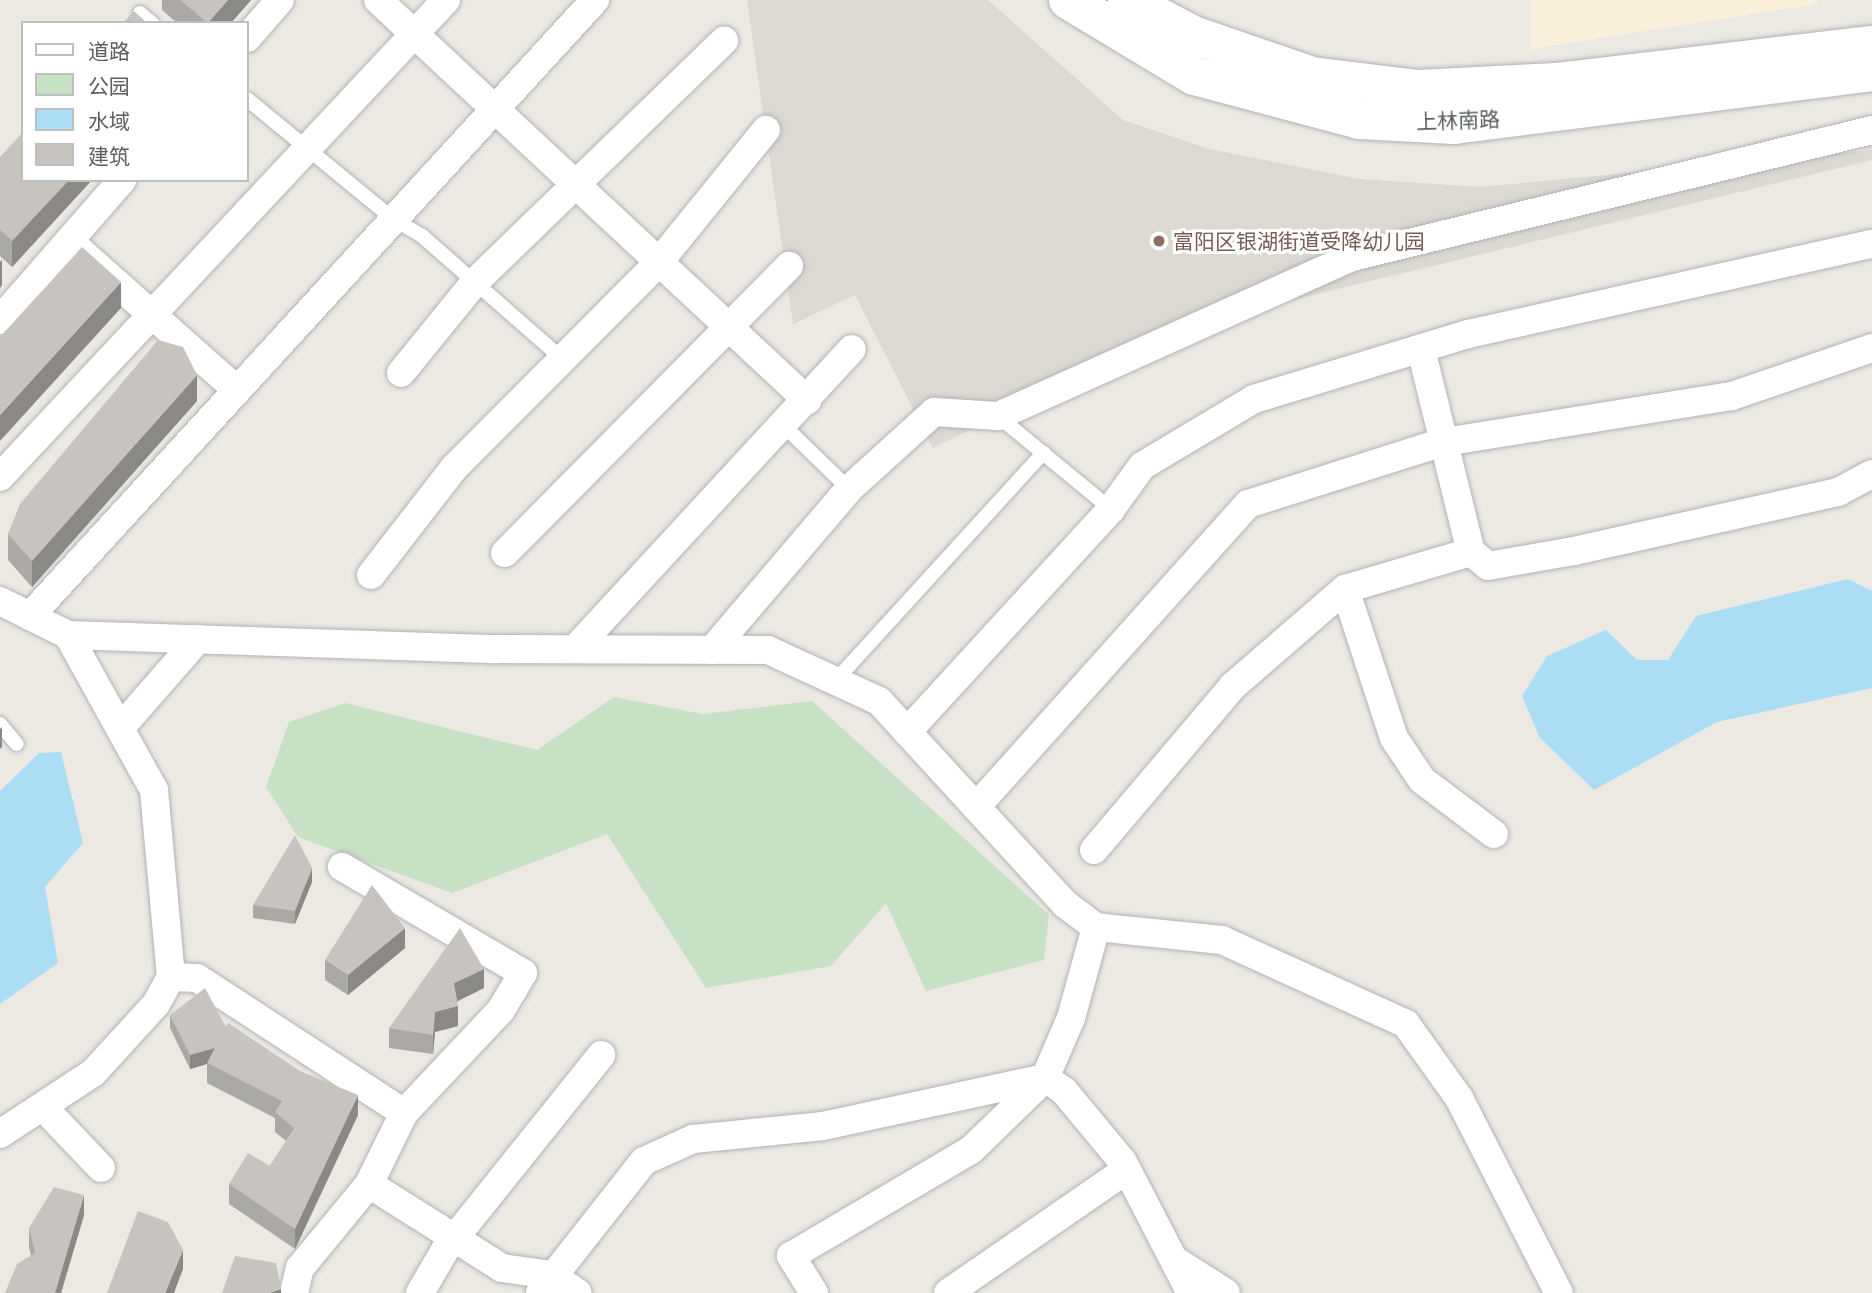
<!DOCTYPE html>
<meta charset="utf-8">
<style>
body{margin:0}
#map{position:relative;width:1872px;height:1293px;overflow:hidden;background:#ece9e3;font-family:"IBM Plex Sans","Noto Sans SC",sans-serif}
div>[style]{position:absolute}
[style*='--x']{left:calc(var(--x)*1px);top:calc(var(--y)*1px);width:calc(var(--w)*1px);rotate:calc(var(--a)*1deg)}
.commercial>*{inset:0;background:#f9efdb}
.education>*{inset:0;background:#dcd8d2}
.green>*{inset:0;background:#c6e1c3}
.water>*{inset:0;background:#abddf4}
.roads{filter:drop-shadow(0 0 2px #b0b4b7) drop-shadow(0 0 2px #b0b4b7)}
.lane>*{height:14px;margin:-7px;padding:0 7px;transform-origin:7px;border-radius:7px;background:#fff}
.street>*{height:28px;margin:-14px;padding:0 14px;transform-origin:14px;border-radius:14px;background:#fff}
.secondary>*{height:38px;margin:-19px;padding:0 19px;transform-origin:19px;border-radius:19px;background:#fff}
.wall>*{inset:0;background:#aba9a5}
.shaded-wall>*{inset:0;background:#8b8986}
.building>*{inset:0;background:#c7c4c0}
.dots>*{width:19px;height:19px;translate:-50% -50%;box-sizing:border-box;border:4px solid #fff;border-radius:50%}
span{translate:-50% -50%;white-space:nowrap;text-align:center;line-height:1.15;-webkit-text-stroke:6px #fff;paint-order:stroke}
.street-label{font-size:21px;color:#5b5f62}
.education-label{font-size:21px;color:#785e54}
.left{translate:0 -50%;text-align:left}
.legend{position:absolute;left:21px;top:21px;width:228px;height:161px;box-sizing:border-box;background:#fff;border:2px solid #bdbfc0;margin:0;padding:9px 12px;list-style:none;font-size:21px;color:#5b5f62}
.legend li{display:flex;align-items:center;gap:14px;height:35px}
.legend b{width:35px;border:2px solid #bdbfc0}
</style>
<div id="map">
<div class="commercial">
<div style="clip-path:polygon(1530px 0,1816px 0,1817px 4px,1531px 49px)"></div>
</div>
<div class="education">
<div style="clip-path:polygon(747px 0,988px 0,1123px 120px,1209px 149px,1360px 179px,1480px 187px,1872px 150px,1872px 160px,1180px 327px,933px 448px,855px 295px,793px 324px)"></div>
</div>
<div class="green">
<div style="clip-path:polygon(614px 697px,703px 714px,812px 701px,1049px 915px,1044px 960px,926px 991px,886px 903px,831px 966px,706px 988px,607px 834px,452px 893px,298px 837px,266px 787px,289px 722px,345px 703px,537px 750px)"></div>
</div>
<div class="water">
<div style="clip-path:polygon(1848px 579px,1872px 591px,1872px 688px,1717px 722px,1594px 790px,1540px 738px,1522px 696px,1547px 656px,1606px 630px,1637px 660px,1668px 660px,1696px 616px)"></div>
<div style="clip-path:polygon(61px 752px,83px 843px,45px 887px,58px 963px,0 1004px,0 791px,39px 753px)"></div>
</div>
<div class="roads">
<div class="lane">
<div style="--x:140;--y:13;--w:16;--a:40"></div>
<div style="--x:247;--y:99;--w:189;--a:39.4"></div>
<div style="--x:393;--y:219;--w:34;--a:30"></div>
<div style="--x:422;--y:236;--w:182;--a:41.2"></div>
<div style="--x:998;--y:416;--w:146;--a:39.5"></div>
<div style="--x:783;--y:425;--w:92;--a:44.1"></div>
<div style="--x:835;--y:681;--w:309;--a:-47.6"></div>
<div style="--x:0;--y:724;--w:26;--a:50"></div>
</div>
<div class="street">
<div style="--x:378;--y:0;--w:587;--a:43"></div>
<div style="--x:247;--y:38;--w:50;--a:-49"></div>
<div style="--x:69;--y:241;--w:225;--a:41.6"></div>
<div style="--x:0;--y:320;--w:186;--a:-48.9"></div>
<div style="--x:1421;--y:349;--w:209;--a:76.2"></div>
<div style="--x:401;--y:373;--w:117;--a:-50.9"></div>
<div style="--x:475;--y:282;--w:347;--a:-44.1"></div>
<div style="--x:0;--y:477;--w:653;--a:-46.92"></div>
<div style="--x:505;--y:553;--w:404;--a:-45.3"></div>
<div style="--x:371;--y:575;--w:135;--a:-52.2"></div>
<div style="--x:454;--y:468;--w:291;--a:-45.1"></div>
<div style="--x:659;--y:262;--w:170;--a:-51"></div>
<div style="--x:1345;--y:589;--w:157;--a:71.8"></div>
<div style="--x:1394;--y:738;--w:50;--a:56.3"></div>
<div style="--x:1422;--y:780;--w:90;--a:36.9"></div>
<div style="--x:0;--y:601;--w:76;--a:26.6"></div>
<div style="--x:68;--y:635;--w:429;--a:1.9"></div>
<div style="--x:497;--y:649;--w:271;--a:0.2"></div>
<div style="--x:768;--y:650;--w:122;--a:24.7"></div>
<div style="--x:879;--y:701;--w:275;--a:47.5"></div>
<div style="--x:1065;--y:904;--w:39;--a:37"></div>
<div style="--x:1096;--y:927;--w:127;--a:5.9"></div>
<div style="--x:1222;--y:940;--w:202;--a:24.5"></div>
<div style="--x:1406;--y:1024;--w:91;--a:54.4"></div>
<div style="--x:1459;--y:1098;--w:219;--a:62.9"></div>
<div style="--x:30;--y:616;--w:836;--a:-47.47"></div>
<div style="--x:575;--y:649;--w:408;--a:-47.3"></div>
<div style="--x:712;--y:650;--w:211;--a:-49.6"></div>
<div style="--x:849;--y:489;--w:115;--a:-42.2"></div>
<div style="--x:934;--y:412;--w:64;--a:3.6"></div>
<div style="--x:998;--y:416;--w:388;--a:-24.2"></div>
<div style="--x:1352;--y:257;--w:535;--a:-13.72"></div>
<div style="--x:123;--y:725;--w:114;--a:-48.9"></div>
<div style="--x:907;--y:732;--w:302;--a:-47.5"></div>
<div style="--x:1111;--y:509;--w:53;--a:-54.2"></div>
<div style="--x:1142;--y:466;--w:131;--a:-30.9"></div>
<div style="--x:1254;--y:399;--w:224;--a:-16.9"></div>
<div style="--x:1468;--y:334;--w:414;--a:-12.6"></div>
<div style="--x:976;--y:807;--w:407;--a:-48.1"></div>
<div style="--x:1248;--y:504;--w:206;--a:-17.6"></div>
<div style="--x:1444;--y:442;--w:292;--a:-9.1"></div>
<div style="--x:1732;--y:396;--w:148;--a:-18.9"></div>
<div style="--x:1094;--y:850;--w:215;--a:-49.7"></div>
<div style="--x:1233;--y:686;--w:148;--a:-40.9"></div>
<div style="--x:1345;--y:589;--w:131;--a:-16.4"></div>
<div style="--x:1471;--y:552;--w:22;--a:39"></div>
<div style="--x:1488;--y:566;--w:87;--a:-9.9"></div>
<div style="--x:1574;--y:551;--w:271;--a:-12.6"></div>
<div style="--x:1838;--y:492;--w:38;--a:-28"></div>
<div style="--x:171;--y:977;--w:26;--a:2"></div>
<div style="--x:197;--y:978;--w:247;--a:33.1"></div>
<div style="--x:43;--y:1107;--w:84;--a:46.4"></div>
<div style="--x:0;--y:1134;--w:111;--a:-33.3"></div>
<div style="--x:93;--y:1073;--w:93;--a:-47.6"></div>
<div style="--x:156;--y:1004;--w:31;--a:-61"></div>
<div style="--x:171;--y:977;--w:188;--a:-95.2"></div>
<div style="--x:154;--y:790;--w:177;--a:-119"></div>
<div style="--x:369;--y:1184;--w:157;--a:32.3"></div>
<div style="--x:502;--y:1268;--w:49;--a:8.1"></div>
<div style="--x:551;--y:1275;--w:32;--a:34"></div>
<div style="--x:1176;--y:1261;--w:59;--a:32.6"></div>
<div style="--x:294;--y:1293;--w:26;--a:-77"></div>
<div style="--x:300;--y:1268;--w:109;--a:-50.6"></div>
<div style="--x:369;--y:1184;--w:79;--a:-63.8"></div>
<div style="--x:404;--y:1113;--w:141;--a:-46.7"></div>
<div style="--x:501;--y:1010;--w:43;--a:-59.3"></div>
<div style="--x:523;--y:973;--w:210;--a:-149.6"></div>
<div style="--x:420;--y:1293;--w:50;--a:-59.8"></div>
<div style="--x:445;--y:1250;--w:250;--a:-51.3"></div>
<div style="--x:540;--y:1293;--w:168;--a:-51.8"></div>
<div style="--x:644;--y:1161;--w:54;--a:-24.2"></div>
<div style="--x:693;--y:1139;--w:131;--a:-5.7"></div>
<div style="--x:823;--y:1126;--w:227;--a:-12.2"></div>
<div style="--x:1045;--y:1078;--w:23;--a:34"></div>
<div style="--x:1064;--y:1091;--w:92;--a:50.3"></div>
<div style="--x:1123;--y:1162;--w:148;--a:62.6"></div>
<div style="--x:814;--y:1293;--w:44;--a:-121.9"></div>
<div style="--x:791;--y:1256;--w:209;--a:-30.5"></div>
<div style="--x:971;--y:1150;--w:103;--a:-44.2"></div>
<div style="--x:1045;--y:1078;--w:65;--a:-66.6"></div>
<div style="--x:1071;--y:1018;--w:94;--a:-74.6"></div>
<div style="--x:948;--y:1293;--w:216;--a:-34.6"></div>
</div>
<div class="secondary">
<div style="--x:1068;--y:0;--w:147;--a:31.1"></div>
<div style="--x:1194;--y:76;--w:171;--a:14.9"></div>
<div style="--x:1359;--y:120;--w:95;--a:3"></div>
<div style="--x:1454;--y:125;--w:421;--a:-7.2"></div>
<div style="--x:1127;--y:0;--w:75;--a:27.9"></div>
<div style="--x:1193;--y:35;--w:126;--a:19"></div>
<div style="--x:1312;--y:76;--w:107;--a:7"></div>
<div style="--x:1418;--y:89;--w:138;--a:-2.9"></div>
<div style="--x:1556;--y:82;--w:318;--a:-6.7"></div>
</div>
</div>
<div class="wall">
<div style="clip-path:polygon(162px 0,251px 0,231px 23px,177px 23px,162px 10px)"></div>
<div style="clip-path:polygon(0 157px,23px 180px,92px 180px,12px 267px,0 256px)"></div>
<div style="clip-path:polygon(197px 401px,32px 587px,8px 560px,8px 534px)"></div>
<div style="clip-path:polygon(312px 882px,295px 924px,253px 918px,253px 905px)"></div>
<div style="clip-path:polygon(405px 948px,348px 995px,325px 980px,325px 960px)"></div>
<div style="clip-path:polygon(484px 988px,457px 1001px,458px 1026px,435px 1032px,433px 1054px,389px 1048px,389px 1028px)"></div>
<div style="clip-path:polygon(170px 1015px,226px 1027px,358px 1115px,295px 1249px,229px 1204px,229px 1184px,270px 1166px,286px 1141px,275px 1132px,275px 1118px,207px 1083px,207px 1064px,190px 1069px,170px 1028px)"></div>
<div style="clip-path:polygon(84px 1215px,61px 1293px,5px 1293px,31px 1255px,29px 1248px,29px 1228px)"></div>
</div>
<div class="shaded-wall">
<div style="clip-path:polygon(228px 0,251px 0,231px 23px,208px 23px)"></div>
<div style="clip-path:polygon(69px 180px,92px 180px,12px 267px,12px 241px)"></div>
<div style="clip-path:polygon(2px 260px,2px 285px,0 288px,0 262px)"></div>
<div style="clip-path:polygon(121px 282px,121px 308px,0 441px,0 415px)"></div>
<div style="clip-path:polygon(197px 375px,197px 401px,32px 587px,32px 561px)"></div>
<div style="clip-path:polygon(2px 727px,2px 747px,0 749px,0 729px)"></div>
<div style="clip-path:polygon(312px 868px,312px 882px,295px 924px,295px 911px)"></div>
<div style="clip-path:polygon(405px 928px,405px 948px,348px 995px,348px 975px)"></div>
<div style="clip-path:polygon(484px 969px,484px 988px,454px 1003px,454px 983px)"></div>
<div style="clip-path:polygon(458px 1006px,458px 1026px,435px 1032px,433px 1054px,433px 1035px,435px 1012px)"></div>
<div style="clip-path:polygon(228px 1043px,217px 1061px,190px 1069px,190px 1055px)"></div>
<div style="clip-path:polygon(358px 1095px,358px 1115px,295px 1249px,295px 1229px)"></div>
<div style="clip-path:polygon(84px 1195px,84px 1215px,61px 1293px,55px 1293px)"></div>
<div style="clip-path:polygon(183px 1250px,183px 1269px,174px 1293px,165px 1293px)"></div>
<div style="clip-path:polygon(281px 1289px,281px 1293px,269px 1293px)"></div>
</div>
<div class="building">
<div style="clip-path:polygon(180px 0,228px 0,208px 23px)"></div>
<div style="clip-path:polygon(134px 11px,147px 23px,123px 23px)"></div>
<div style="clip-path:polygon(23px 132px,23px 180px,69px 180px,12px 241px,0 230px,0 157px)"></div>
<div style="clip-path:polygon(82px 247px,121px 282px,0 415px,0 337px)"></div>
<div style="clip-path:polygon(158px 340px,183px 347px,197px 375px,32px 561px,8px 534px,20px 504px)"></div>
<div style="clip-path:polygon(295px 835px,312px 868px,295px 911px,253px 905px)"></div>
<div style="clip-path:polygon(372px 885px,405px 928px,348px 975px,325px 960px)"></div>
<div style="clip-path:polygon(460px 928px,484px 969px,454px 983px,458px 1006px,435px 1012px,433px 1035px,389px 1028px)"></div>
<div style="clip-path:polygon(205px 988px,226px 1027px,215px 1048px,190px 1055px,170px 1015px)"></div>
<div style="clip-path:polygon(228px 1023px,300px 1071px,358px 1095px,295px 1229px,229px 1184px,248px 1153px,270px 1166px,294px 1128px,275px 1112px,282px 1101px,207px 1063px)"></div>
<div style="clip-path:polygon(54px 1187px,84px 1195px,55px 1293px,5px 1293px,17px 1264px,35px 1253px,29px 1228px)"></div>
<div style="clip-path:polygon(138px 1211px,168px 1222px,183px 1250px,165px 1293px,107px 1293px)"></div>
<div style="clip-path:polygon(235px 1256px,276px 1263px,281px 1289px,269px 1293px,222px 1293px)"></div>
</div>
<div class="dots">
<div style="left:1159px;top:241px;background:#8d6e63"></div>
</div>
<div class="street-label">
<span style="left:1458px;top:120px;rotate:-2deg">上林南路</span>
</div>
<div class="education-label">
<span class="left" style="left:1173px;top:241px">富阳区银湖街道受降幼儿园</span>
</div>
<ul class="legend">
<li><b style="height:9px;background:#fff"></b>道路</li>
<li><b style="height:19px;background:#c6e1c3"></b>公园</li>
<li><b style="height:19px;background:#abddf4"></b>水域</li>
<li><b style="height:19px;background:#c7c4c0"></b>建筑</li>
</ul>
</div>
